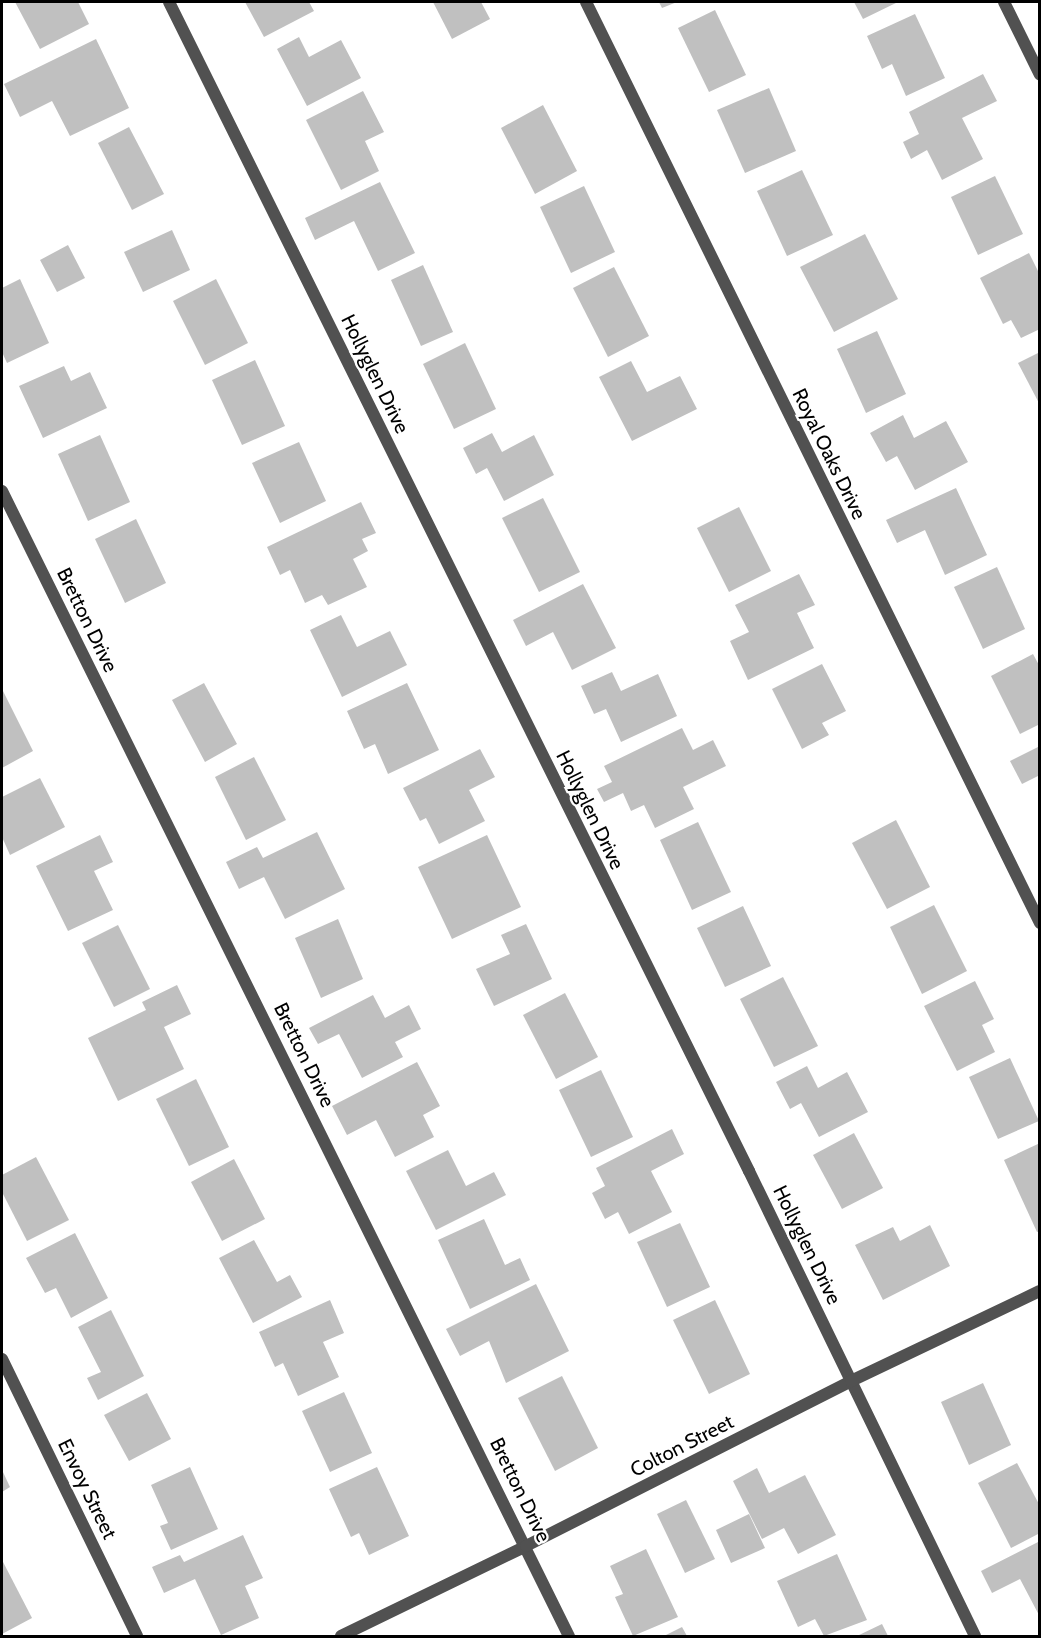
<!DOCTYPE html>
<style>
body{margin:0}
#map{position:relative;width:1041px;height:1638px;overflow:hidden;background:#fff;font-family:Cabin,sans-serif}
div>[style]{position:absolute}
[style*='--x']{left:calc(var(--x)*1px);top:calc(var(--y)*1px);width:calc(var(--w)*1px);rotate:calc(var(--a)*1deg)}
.building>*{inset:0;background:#c0c0c0}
.street>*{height:12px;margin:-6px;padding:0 6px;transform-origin:6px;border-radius:6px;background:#515151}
span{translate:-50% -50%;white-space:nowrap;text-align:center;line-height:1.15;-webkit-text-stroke:4.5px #fff;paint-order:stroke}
.street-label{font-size:20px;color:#000}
.frame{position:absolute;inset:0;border:3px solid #000;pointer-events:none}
</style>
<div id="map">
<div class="building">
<div style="clip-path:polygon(15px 2px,78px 2px,89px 24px,40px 49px)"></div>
<div style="clip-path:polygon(245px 2px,309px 2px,314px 11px,264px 37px)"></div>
<div style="clip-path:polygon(433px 2px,481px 2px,490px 19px,452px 39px)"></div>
<div style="clip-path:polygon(659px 2px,677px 2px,662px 8px)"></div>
<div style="clip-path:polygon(854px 2px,898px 2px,863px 19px)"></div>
<div style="clip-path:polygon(715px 10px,746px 75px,709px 92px,678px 28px)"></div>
<div style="clip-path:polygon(915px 14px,945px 78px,906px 96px,892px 64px,882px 69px,867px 36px)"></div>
<div style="clip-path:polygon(299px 37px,309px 57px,341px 40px,361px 78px,307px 106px,277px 49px)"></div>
<div style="clip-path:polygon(96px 39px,129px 108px,70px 136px,52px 101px,20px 117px,4px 84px)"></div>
<div style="clip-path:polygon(983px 74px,997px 101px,962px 118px,983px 159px,942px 180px,927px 150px,911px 159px,903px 142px,919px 134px,909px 112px)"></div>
<div style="clip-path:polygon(769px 88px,796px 151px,745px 173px,717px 110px)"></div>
<div style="clip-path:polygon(363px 91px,384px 132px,365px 141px,379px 171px,341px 190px,306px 120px)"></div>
<div style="clip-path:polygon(543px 105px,577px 171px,535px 194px,501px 128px)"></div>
<div style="clip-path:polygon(129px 127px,164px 194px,132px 210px,98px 143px)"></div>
<div style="clip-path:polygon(802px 170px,833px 235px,787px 256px,757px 191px)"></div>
<div style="clip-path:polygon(995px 176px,1023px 234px,978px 255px,951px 197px)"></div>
<div style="clip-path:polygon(380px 182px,415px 253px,378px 271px,354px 221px,315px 240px,305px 218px)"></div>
<div style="clip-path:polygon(584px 186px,615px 252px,571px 273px,540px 207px)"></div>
<div style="clip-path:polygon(172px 230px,190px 270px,143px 292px,124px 252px)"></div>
<div style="clip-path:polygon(865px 234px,898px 299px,834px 332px,800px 267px)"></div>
<div style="clip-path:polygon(68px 245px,85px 278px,57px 292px,40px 260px)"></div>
<div style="clip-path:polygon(1029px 253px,1040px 275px,1040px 329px,1021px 338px,1011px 320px,1003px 324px,980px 278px)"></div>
<div style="clip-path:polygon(423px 265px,453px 332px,421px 346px,391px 280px)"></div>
<div style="clip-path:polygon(614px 267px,649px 336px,608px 357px,573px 288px)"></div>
<div style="clip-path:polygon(20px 279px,49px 343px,7px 363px,2px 352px,2px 288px)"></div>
<div style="clip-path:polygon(216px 279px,248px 343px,205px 365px,173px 301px)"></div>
<div style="clip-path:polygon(877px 331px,906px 394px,866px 413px,837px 349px)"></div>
<div style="clip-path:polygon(465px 343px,496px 409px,454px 429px,423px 364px)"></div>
<div style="clip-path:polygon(1040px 352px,1040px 405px,1018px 363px)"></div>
<div style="clip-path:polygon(255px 360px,285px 426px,242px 445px,212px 380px)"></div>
<div style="clip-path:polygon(631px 361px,647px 392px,680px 376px,697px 409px,632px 441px,599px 377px)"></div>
<div style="clip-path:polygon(64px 366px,71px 381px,90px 372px,107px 408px,43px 438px,19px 386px)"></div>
<div style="clip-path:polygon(903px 415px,914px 438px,946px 421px,968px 462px,915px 490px,897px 456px,886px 462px,870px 433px)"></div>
<div style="clip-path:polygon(492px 433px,502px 452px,534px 435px,554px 475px,504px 501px,487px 468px,476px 474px,463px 448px)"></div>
<div style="clip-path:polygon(100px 435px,130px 502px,88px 521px,58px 454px)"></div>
<div style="clip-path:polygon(299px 442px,326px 501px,280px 523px,252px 463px)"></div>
<div style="clip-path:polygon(956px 488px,987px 555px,945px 575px,925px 530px,897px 543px,886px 520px)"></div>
<div style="clip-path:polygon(543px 498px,580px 572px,539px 592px,502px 518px)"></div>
<div style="clip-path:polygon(361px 502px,376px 533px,362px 539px,368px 551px,353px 559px,367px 587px,328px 605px,322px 595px,305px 603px,290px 570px,280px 575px,267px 547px)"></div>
<div style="clip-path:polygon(739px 507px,771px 571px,729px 592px,697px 528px)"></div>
<div style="clip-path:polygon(136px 519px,166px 583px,125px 603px,95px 539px)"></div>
<div style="clip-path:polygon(997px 567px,1025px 629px,983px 649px,954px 587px)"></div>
<div style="clip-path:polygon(799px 574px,815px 605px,797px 613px,814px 648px,748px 680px,730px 641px,749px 632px,735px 605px)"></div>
<div style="clip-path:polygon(583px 584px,616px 648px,572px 670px,553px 632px,526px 646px,513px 620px)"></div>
<div style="clip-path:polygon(341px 615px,357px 647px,390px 631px,407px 665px,342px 697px,310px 630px)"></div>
<div style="clip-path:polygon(1033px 654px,1040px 667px,1040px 724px,1020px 734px,991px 676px)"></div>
<div style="clip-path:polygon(822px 664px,846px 711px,822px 723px,829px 735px,802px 749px,772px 689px)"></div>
<div style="clip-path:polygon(612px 672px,621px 691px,658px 674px,677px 716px,621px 742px,606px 709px,594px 714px,581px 686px)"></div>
<div style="clip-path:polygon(204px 683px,237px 744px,205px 762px,172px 700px)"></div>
<div style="clip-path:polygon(407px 683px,439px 750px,388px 774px,375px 744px,364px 749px,347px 711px)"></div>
<div style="clip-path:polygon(2px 689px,33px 751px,2px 768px)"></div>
<div style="clip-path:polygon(682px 728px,693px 750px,713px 740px,726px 766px,683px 787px,694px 809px,655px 828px,644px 805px,631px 811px,623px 793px,604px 802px,597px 789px,612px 782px,604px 766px)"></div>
<div style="clip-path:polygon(1040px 746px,1040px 775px,1022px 784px,1010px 761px)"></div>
<div style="clip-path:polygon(480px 749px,495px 777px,469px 790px,485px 821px,439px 844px,426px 818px,420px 821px,403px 788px)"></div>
<div style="clip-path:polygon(254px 757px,286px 820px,246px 840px,215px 777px)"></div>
<div style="clip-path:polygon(40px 778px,65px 827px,10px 855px,2px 837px,2px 797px)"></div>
<div style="clip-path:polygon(896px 820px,930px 887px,887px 909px,852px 843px)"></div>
<div style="clip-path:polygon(698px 822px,731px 892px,692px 910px,660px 840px)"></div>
<div style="clip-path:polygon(317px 832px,345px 889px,285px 919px,264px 877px,239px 889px,226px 862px,257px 847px,263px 858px)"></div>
<div style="clip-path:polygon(100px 835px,113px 862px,94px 871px,113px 910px,68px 931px,36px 866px)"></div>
<div style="clip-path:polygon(487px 835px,521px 907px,452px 939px,418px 867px)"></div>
<div style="clip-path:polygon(934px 905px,967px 971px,922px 994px,890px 927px)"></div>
<div style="clip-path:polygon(743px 906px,771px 966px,725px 987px,697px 928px)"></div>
<div style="clip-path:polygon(338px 919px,363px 979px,321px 998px,295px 938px)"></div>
<div style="clip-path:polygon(526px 924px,552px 979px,494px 1006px,476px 969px,510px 954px,501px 935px)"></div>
<div style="clip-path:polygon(118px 925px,150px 989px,114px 1007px,82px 943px)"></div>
<div style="clip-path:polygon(783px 977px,818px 1046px,774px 1067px,740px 999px)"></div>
<div style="clip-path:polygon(975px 981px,994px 1019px,982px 1025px,995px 1052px,957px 1071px,924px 1006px)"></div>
<div style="clip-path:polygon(177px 985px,191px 1014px,164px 1027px,184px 1069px,118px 1101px,88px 1038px,146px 1010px,142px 1002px)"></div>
<div style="clip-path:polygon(565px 993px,598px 1057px,556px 1079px,523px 1015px)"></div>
<div style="clip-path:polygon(373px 995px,385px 1018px,409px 1005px,421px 1029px,395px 1042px,403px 1057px,362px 1078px,339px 1034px,318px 1044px,309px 1028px)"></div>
<div style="clip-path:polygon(1010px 1058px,1039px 1121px,998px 1139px,969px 1077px)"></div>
<div style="clip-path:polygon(417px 1062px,440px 1106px,423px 1115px,434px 1137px,395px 1157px,376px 1120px,347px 1135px,332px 1106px)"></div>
<div style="clip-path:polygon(807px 1066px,818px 1088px,847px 1072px,868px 1112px,819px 1137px,801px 1103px,790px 1109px,776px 1082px)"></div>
<div style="clip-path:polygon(601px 1070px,633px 1137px,591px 1157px,559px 1090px)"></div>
<div style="clip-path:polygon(196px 1079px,229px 1147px,189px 1166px,156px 1099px)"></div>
<div style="clip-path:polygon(672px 1129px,684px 1154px,651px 1171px,672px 1212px,629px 1234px,618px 1212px,605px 1219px,592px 1193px,605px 1186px,596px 1168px)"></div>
<div style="clip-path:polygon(854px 1133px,883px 1188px,842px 1209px,813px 1155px)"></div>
<div style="clip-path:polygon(1040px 1143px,1040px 1231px,1037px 1232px,1004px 1160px)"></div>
<div style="clip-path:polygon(448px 1150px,466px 1186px,494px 1172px,506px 1195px,436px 1230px,406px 1171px)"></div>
<div style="clip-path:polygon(36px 1157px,69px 1220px,27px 1241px,2px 1192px,2px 1175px)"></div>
<div style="clip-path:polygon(234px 1159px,265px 1219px,222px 1241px,191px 1182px)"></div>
<div style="clip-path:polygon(484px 1219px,505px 1265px,520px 1258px,530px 1280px,470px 1309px,438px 1240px)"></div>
<div style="clip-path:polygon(680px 1223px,710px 1287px,667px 1307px,637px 1242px)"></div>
<div style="clip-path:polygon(930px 1225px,950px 1266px,883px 1300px,855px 1245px,893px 1227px,900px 1241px)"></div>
<div style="clip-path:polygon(75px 1233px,108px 1298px,71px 1318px,56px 1288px,45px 1293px,26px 1258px)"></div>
<div style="clip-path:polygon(254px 1240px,277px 1282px,290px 1275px,302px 1297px,253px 1323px,219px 1258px)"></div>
<div style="clip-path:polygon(536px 1284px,569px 1351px,506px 1383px,489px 1341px,460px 1356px,446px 1329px)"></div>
<div style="clip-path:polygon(330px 1300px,344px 1333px,323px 1342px,339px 1377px,298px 1396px,283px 1363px,275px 1367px,259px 1332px)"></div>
<div style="clip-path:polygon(715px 1300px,750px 1374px,709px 1394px,673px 1320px)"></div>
<div style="clip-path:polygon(111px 1310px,144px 1376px,98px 1400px,87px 1378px,101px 1372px,78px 1327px)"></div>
<div style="clip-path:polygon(562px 1376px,598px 1448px,555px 1471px,518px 1398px)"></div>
<div style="clip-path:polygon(983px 1383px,1011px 1445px,969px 1465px,941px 1402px)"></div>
<div style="clip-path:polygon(344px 1392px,372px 1453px,330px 1472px,302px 1411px)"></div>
<div style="clip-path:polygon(147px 1393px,171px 1439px,129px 1461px,104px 1415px)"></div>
<div style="clip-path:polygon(1017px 1463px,1040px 1506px,1040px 1533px,1011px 1548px,978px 1483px)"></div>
<div style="clip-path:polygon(190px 1467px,218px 1529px,171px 1550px,160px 1526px,168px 1523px,151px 1485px)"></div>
<div style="clip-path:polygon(377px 1467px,409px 1536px,369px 1555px,359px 1533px,351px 1537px,329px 1489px)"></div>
<div style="clip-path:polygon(757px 1468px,769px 1493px,805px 1475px,836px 1535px,798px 1554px,784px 1528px,762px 1539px,733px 1481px)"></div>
<div style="clip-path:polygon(2px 1470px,10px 1487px,2px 1492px)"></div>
<div style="clip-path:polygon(686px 1500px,715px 1559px,685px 1573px,657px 1514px)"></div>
<div style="clip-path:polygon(749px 1514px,765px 1548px,731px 1563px,716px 1530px)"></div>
<div style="clip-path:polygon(243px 1535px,263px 1578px,245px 1586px,259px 1618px,221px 1635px,195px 1579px,164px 1593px,152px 1567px,180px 1555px,184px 1562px)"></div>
<div style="clip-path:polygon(1040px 1541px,1040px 1617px,1020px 1579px,992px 1593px,981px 1571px)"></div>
<div style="clip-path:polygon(646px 1549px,678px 1617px,633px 1636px,615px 1597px,623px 1594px,610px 1566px)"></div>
<div style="clip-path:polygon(837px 1554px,867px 1620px,824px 1636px,815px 1619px,798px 1627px,777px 1581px)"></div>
<div style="clip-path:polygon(2px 1560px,32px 1618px,2px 1634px)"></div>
<div style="clip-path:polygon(882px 1624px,888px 1636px,857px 1636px)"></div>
<div style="clip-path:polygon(682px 1627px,687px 1636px,664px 1636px)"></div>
</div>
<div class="street">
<div style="--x:169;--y:2;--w:1305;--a:63.61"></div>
<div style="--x:749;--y:1171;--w:517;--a:64.08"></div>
<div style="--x:586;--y:2;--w:1027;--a:63.76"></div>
<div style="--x:1004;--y:2;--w:81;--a:63.7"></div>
<div style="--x:2;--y:491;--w:1278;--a:63.66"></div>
<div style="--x:2;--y:1359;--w:308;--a:64"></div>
<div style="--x:341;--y:1636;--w:206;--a:-25.9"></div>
<div style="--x:526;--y:1546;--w:364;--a:-26.9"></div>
<div style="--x:851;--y:1381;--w:209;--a:-25.5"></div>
</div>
<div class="street-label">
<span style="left:375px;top:374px;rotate:64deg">Hollyglen Drive</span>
<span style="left:829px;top:454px;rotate:64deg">Royal Oaks Drive</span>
<span style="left:87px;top:620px;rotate:64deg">Bretton Drive</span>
<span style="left:590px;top:810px;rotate:64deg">Hollyglen Drive</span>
<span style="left:304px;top:1055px;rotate:64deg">Bretton Drive</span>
<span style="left:807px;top:1245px;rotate:64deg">Hollyglen Drive</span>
<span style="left:682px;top:1446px;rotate:-27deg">Colton Street</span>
<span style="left:87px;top:1489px;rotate:64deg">Envoy Street</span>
<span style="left:520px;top:1490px;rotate:64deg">Bretton Drive</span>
</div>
<div class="frame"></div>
</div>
